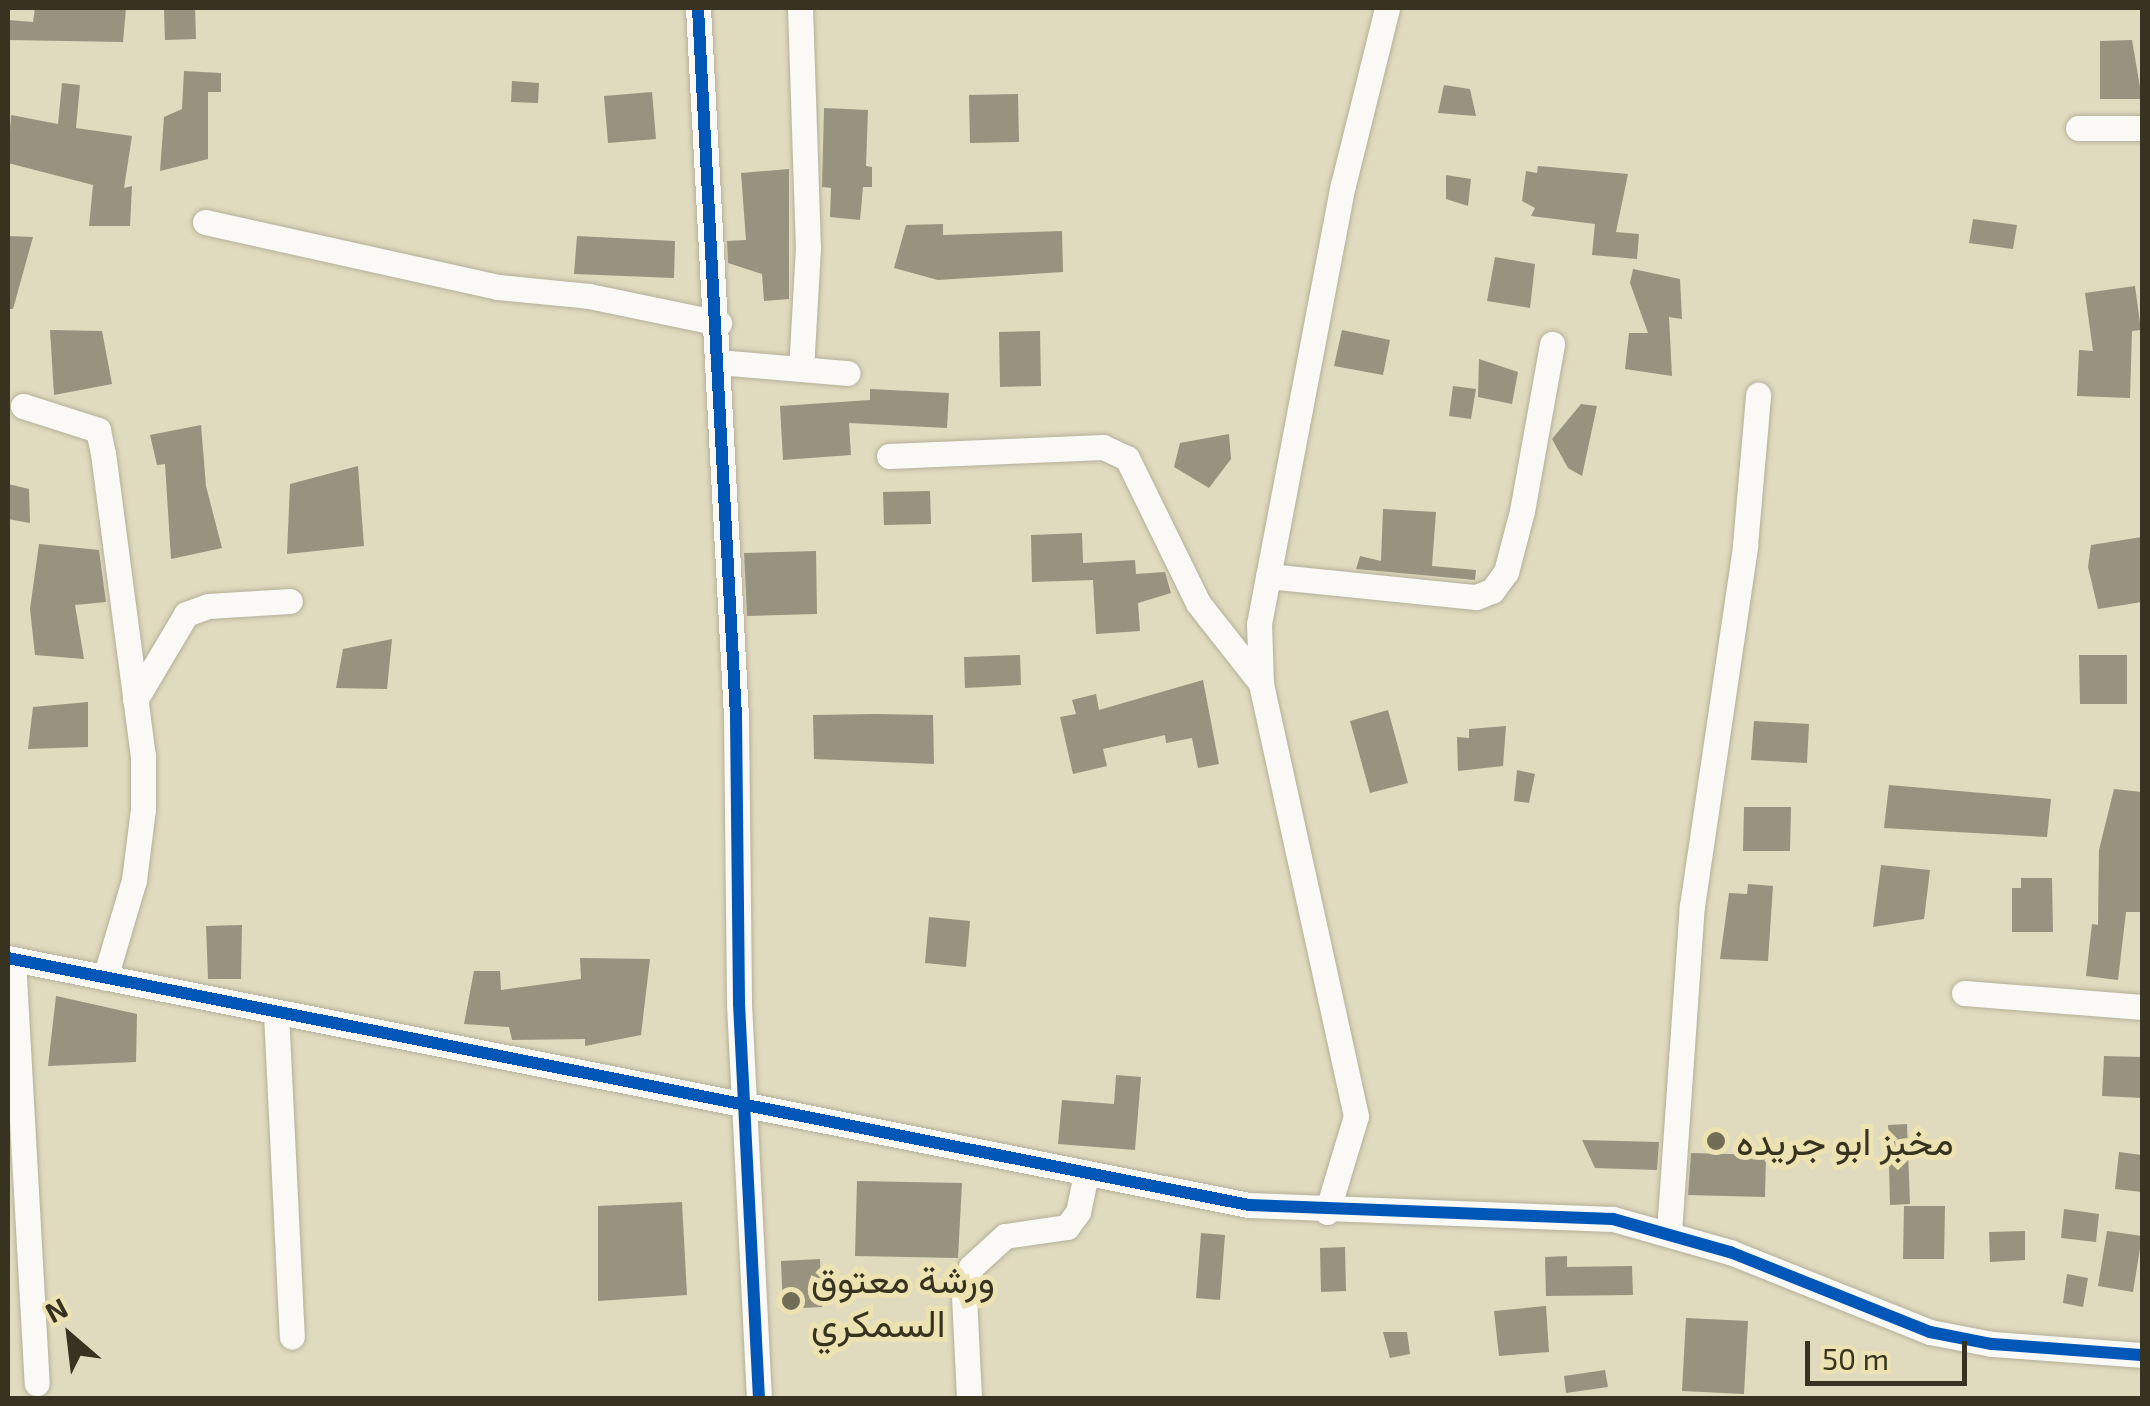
<!DOCTYPE html>
<meta charset="utf-8">
<style>
body{margin:0}
#map{position:relative;width:2150px;height:1406px;overflow:hidden;background:#e0dabe;font-family:"Exo 2",Vazirmatn,sans-serif}
div>[style]{position:absolute}
[style*='--x']{left:calc(var(--x)*1px);top:calc(var(--y)*1px);width:calc(var(--w)*1px);rotate:calc(var(--a)*1deg)}
.building>*{inset:0;background:#98937e}
.roads{filter:drop-shadow(0 0 2px #b4b09a) drop-shadow(0 0 2px #b4b09a)}
.minor>*{height:25px;margin:-12.5px;padding:0 12.5px;transform-origin:12.5px;border-radius:12.5px;background:#faf9f5}
.cycleway>*{height:12px;margin:-6px;padding:0 6px;transform-origin:6px;border-radius:6px;background:#0057b8}
.dots>*{width:28px;height:28px;translate:-50% -50%;box-sizing:border-box;border:5px solid #ede2b1;border-radius:50%}
span{translate:-50% -50%;white-space:nowrap;text-align:center;line-height:1.15;-webkit-text-stroke:10px #ede2b1;paint-order:stroke}
.poi-label{font-size:38px;color:#373320}
.left{translate:0 -50%;text-align:left}
.frame{position:absolute;inset:0;border:10px solid #373320;pointer-events:none}
.north{position:absolute;left:20px;top:1286px;width:100px;height:100px;-webkit-text-stroke:8px #ede2b1;paint-order:stroke;rotate:332deg;font-size:28px;font-weight:700;line-height:40px;text-align:center;color:#373320}
.north::after{content:'';display:block;margin:auto;width:35px;height:45px;background:#373320;clip-path:polygon(50% 0,100% 100%,50% 72%,0 100%)}
.scale{position:absolute;left:1805px;top:1341px;width:162px;height:45px;box-sizing:border-box;border:5px solid #373320;border-top:0;padding-left:12px;font-size:30px;line-height:35px;white-space:nowrap;color:#373320;-webkit-text-stroke:8px #ede2b1;paint-order:stroke}
</style>
<div id="map">
<div class="building">
<div style="clip-path:polygon(35px 8px,126px 8px,123px 42px,8px 40px,8px 20px,33px 22px)"></div>
<div style="clip-path:polygon(195px 8px,196px 39px,165px 40px,164px 9px)"></div>
<div style="clip-path:polygon(2132px 40px,2142px 99px,2100px 99px,2100px 41px)"></div>
<div style="clip-path:polygon(184px 71px,221px 73px,221px 92px,208px 92px,208px 159px,160px 171px,164px 117px,182px 109px)"></div>
<div style="clip-path:polygon(512px 81px,539px 83px,538px 103px,511px 102px)"></div>
<div style="clip-path:polygon(62px 83px,80px 85px,76px 128px,132px 136px,124px 188px,132px 186px,130px 226px,89px 226px,93px 185px,8px 163px,11px 115px,58px 124px)"></div>
<div style="clip-path:polygon(1444px 85px,1470px 89px,1476px 116px,1438px 113px)"></div>
<div style="clip-path:polygon(652px 92px,656px 139px,608px 143px,604px 96px)"></div>
<div style="clip-path:polygon(1018px 94px,1019px 142px,970px 143px,969px 95px)"></div>
<div style="clip-path:polygon(824px 108px,868px 110px,866px 166px,872px 167px,872px 187px,863px 187px,860px 220px,830px 217px,831px 188px,822px 187px)"></div>
<div style="clip-path:polygon(1538px 166px,1628px 174px,1616px 232px,1639px 234px,1637px 259px,1592px 255px,1595px 224px,1531px 216px,1535px 208px,1522px 201px,1526px 171px,1537px 173px)"></div>
<div style="clip-path:polygon(789px 169px,789px 299px,764px 301px,762px 274px,728px 263px,727px 241px,746px 240px,741px 173px)"></div>
<div style="clip-path:polygon(1446px 175px,1471px 179px,1468px 206px,1446px 199px)"></div>
<div style="clip-path:polygon(1973px 219px,2017px 225px,2013px 249px,1969px 243px)"></div>
<div style="clip-path:polygon(943px 224px,943px 235px,1062px 231px,1063px 272px,938px 280px,894px 268px,906px 225px)"></div>
<div style="clip-path:polygon(8px 236px,33px 237px,13px 309px,8px 309px)"></div>
<div style="clip-path:polygon(577px 236px,675px 241px,674px 278px,574px 274px)"></div>
<div style="clip-path:polygon(1495px 257px,1535px 264px,1530px 308px,1487px 301px)"></div>
<div style="clip-path:polygon(1633px 269px,1680px 279px,1682px 319px,1669px 317px,1672px 376px,1625px 369px,1629px 333px,1648px 333px,1630px 283px)"></div>
<div style="clip-path:polygon(2135px 286px,2141px 330px,2132px 331px,2130px 398px,2077px 396px,2079px 350px,2093px 351px,2085px 293px)"></div>
<div style="clip-path:polygon(50px 330px,102px 331px,112px 384px,54px 395px)"></div>
<div style="clip-path:polygon(1342px 330px,1390px 340px,1383px 375px,1334px 366px)"></div>
<div style="clip-path:polygon(1040px 331px,1041px 386px,1000px 387px,999px 332px)"></div>
<div style="clip-path:polygon(1479px 359px,1518px 372px,1512px 404px,1478px 397px)"></div>
<div style="clip-path:polygon(1453px 386px,1476px 389px,1471px 419px,1449px 416px)"></div>
<div style="clip-path:polygon(870px 389px,949px 393px,947px 428px,849px 423px,851px 455px,783px 460px,780px 406px,870px 400px)"></div>
<div style="clip-path:polygon(1581px 404px,1597px 406px,1582px 476px,1568px 468px,1552px 439px)"></div>
<div style="clip-path:polygon(201px 425px,206px 486px,222px 548px,171px 559px,165px 464px,157px 465px,150px 435px)"></div>
<div style="clip-path:polygon(1229px 434px,1231px 459px,1209px 488px,1174px 467px,1180px 443px)"></div>
<div style="clip-path:polygon(358px 466px,364px 546px,287px 554px,290px 484px)"></div>
<div style="clip-path:polygon(8px 484px,29px 489px,30px 523px,8px 519px)"></div>
<div style="clip-path:polygon(930px 491px,931px 524px,884px 525px,883px 492px)"></div>
<div style="clip-path:polygon(1383px 509px,1436px 512px,1432px 566px,1476px 570px,1475px 580px,1356px 569px,1360px 556px,1381px 561px)"></div>
<div style="clip-path:polygon(1082px 533px,1083px 563px,1135px 560px,1136px 574px,1165px 572px,1171px 593px,1138px 603px,1140px 631px,1096px 634px,1093px 580px,1032px 582px,1031px 535px)"></div>
<div style="clip-path:polygon(2142px 537px,2142px 602px,2098px 609px,2088px 567px,2091px 545px)"></div>
<div style="clip-path:polygon(39px 544px,99px 550px,106px 602px,75px 605px,84px 659px,35px 655px,30px 609px)"></div>
<div style="clip-path:polygon(816px 551px,817px 614px,747px 616px,744px 553px)"></div>
<div style="clip-path:polygon(392px 639px,387px 689px,336px 688px,343px 649px)"></div>
<div style="clip-path:polygon(1020px 655px,1021px 685px,965px 688px,964px 657px)"></div>
<div style="clip-path:polygon(2079px 655px,2127px 655px,2127px 704px,2080px 704px)"></div>
<div style="clip-path:polygon(1203px 680px,1219px 764px,1198px 768px,1192px 738px,1166px 743px,1165px 735px,1103px 749px,1107px 766px,1073px 774px,1060px 717px,1076px 714px,1072px 700px,1096px 694px,1099px 710px)"></div>
<div style="clip-path:polygon(88px 702px,88px 747px,28px 749px,33px 707px)"></div>
<div style="clip-path:polygon(1388px 710px,1408px 783px,1370px 793px,1350px 721px)"></div>
<div style="clip-path:polygon(875px 714px,933px 715px,934px 764px,814px 759px,813px 715px)"></div>
<div style="clip-path:polygon(1754px 721px,1809px 724px,1807px 763px,1751px 760px)"></div>
<div style="clip-path:polygon(1506px 726px,1503px 766px,1458px 771px,1457px 737px,1469px 738px,1469px 729px)"></div>
<div style="clip-path:polygon(1517px 770px,1535px 774px,1529px 803px,1514px 801px)"></div>
<div style="clip-path:polygon(1889px 785px,2051px 799px,2047px 837px,1884px 828px)"></div>
<div style="clip-path:polygon(2114px 789px,2142px 792px,2142px 912px,2126px 912px,2118px 980px,2086px 976px,2092px 924px,2098px 925px,2099px 850px)"></div>
<div style="clip-path:polygon(1744px 807px,1791px 807px,1790px 851px,1743px 851px)"></div>
<div style="clip-path:polygon(1881px 865px,1930px 870px,1924px 919px,1873px 927px)"></div>
<div style="clip-path:polygon(2021px 878px,2052px 878px,2053px 932px,2012px 932px,2012px 888px,2021px 888px)"></div>
<div style="clip-path:polygon(1748px 884px,1773px 886px,1768px 961px,1720px 959px,1729px 893px,1747px 894px)"></div>
<div style="clip-path:polygon(929px 917px,970px 921px,966px 967px,925px 963px)"></div>
<div style="clip-path:polygon(242px 925px,241px 979px,208px 979px,206px 926px)"></div>
<div style="clip-path:polygon(580px 958px,650px 959px,641px 1035px,585px 1046px,585px 1039px,512px 1040px,509px 1027px,464px 1024px,474px 971px,500px 971px,501px 990px,581px 979px)"></div>
<div style="clip-path:polygon(56px 996px,137px 1014px,136px 1062px,48px 1066px)"></div>
<div style="clip-path:polygon(2104px 1056px,2142px 1057px,2142px 1098px,2102px 1096px)"></div>
<div style="clip-path:polygon(1116px 1075px,1141px 1077px,1135px 1150px,1058px 1144px,1062px 1100px,1114px 1104px)"></div>
<div style="clip-path:polygon(1907px 1124px,1910px 1204px,1890px 1205px,1888px 1125px)"></div>
<div style="clip-path:polygon(1582px 1140px,1659px 1142px,1657px 1170px,1595px 1168px)"></div>
<div style="clip-path:polygon(2119px 1152px,2142px 1155px,2142px 1192px,2115px 1189px)"></div>
<div style="clip-path:polygon(1691px 1153px,1766px 1155px,1765px 1197px,1688px 1195px)"></div>
<div style="clip-path:polygon(857px 1181px,962px 1183px,958px 1258px,855px 1256px)"></div>
<div style="clip-path:polygon(682px 1202px,687px 1295px,598px 1301px,598px 1206px)"></div>
<div style="clip-path:polygon(1904px 1206px,1945px 1206px,1944px 1259px,1903px 1259px)"></div>
<div style="clip-path:polygon(2064px 1209px,2099px 1214px,2096px 1242px,2061px 1238px)"></div>
<div style="clip-path:polygon(2025px 1231px,2025px 1260px,1990px 1262px,1989px 1232px)"></div>
<div style="clip-path:polygon(2107px 1231px,2142px 1236px,2133px 1292px,2098px 1286px)"></div>
<div style="clip-path:polygon(1201px 1233px,1225px 1235px,1220px 1300px,1196px 1298px)"></div>
<div style="clip-path:polygon(1345px 1247px,1346px 1291px,1321px 1292px,1320px 1248px)"></div>
<div style="clip-path:polygon(1567px 1256px,1567px 1267px,1632px 1266px,1633px 1295px,1546px 1296px,1545px 1257px)"></div>
<div style="clip-path:polygon(820px 1259px,822px 1307px,783px 1309px,781px 1261px)"></div>
<div style="clip-path:polygon(2067px 1274px,2088px 1278px,2083px 1307px,2063px 1303px)"></div>
<div style="clip-path:polygon(1546px 1306px,1549px 1352px,1499px 1356px,1494px 1311px)"></div>
<div style="clip-path:polygon(1686px 1318px,1748px 1321px,1744px 1394px,1682px 1391px)"></div>
<div style="clip-path:polygon(1383px 1332px,1407px 1332px,1410px 1354px,1390px 1358px)"></div>
<div style="clip-path:polygon(1605px 1370px,1608px 1387px,1566px 1393px,1564px 1376px)"></div>
</div>
<div class="roads">
<div class="minor">
<div style="--x:698;--y:8;--w:709;--a:86.93"></div>
<div style="--x:736;--y:716;--w:288;--a:89.4"></div>
<div style="--x:739;--y:1004;--w:395;--a:87.1"></div>
<div style="--x:800;--y:8;--w:240;--a:88.1"></div>
<div style="--x:808;--y:248;--w:121;--a:93.3"></div>
<div style="--x:2078;--y:128;--w:64;--a:0"></div>
<div style="--x:205;--y:222;--w:300;--a:12.5"></div>
<div style="--x:498;--y:287;--w:91;--a:5.6"></div>
<div style="--x:589;--y:296;--w:133;--a:11.7"></div>
<div style="--x:719;--y:362;--w:129;--a:4.9"></div>
<div style="--x:23;--y:406;--w:79;--a:17.7"></div>
<div style="--x:98;--y:430;--w:24;--a:78"></div>
<div style="--x:103;--y:453;--w:305;--a:82.5"></div>
<div style="--x:143;--y:755;--w:54;--a:90"></div>
<div style="--x:143;--y:809;--w:72;--a:97.2"></div>
<div style="--x:134;--y:880;--w:102;--a:106.5"></div>
<div style="--x:889;--y:456;--w:214;--a:-2.4"></div>
<div style="--x:1103;--y:447;--w:26;--a:25"></div>
<div style="--x:1127;--y:458;--w:161;--a:63.9"></div>
<div style="--x:1198;--y:603;--w:102;--a:51.8"></div>
<div style="--x:1268;--y:576;--w:209;--a:5.8"></div>
<div style="--x:1476;--y:597;--w:17;--a:-21"></div>
<div style="--x:1492;--y:591;--w:24;--a:-54"></div>
<div style="--x:1506;--y:572;--w:63;--a:-75.3"></div>
<div style="--x:1522;--y:511;--w:170;--a:-79.8"></div>
<div style="--x:135;--y:700;--w:100;--a:-59.3"></div>
<div style="--x:186;--y:614;--w:23;--a:-20"></div>
<div style="--x:208;--y:606;--w:82;--a:-3.5"></div>
<div style="--x:8;--y:958;--w:1265;--a:11.26"></div>
<div style="--x:1249;--y:1205;--w:364;--a:2.2"></div>
<div style="--x:1613;--y:1219;--w:122;--a:15.8"></div>
<div style="--x:1730;--y:1252;--w:215;--a:21.8"></div>
<div style="--x:1930;--y:1332;--w:63;--a:11"></div>
<div style="--x:1992;--y:1344;--w:150;--a:4.2"></div>
<div style="--x:13;--y:959;--w:425;--a:86.8"></div>
<div style="--x:1964;--y:993;--w:179;--a:4.5"></div>
<div style="--x:276;--y:1013;--w:324;--a:87.2"></div>
<div style="--x:1327;--y:1212;--w:100;--a:-73.2"></div>
<div style="--x:1356;--y:1116;--w:443;--a:-102.4"></div>
<div style="--x:1261;--y:683;--w:59;--a:-91.9"></div>
<div style="--x:1259;--y:624;--w:447;--a:-79.2"></div>
<div style="--x:1343;--y:185;--w:182;--a:-76"></div>
<div style="--x:1669;--y:1232;--w:327;--a:-86"></div>
<div style="--x:1692;--y:906;--w:365;--a:-81.6"></div>
<div style="--x:1745;--y:545;--w:151;--a:-85"></div>
<div style="--x:969;--y:1398;--w:103;--a:-92.8"></div>
<div style="--x:964;--y:1295;--w:29;--a:-76"></div>
<div style="--x:971;--y:1267;--w:46;--a:-42.4"></div>
<div style="--x:1005;--y:1236;--w:63;--a:-8.3"></div>
<div style="--x:1067;--y:1227;--w:19;--a:-54"></div>
<div style="--x:1078;--y:1212;--w:38;--a:-78"></div>
</div>
</div>
<div class="cycleway">
<div style="--x:698;--y:8;--w:709;--a:86.93"></div>
<div style="--x:736;--y:716;--w:288;--a:89.4"></div>
<div style="--x:739;--y:1004;--w:395;--a:87.1"></div>
<div style="--x:8;--y:958;--w:1265;--a:11.26"></div>
<div style="--x:1249;--y:1205;--w:364;--a:2.2"></div>
<div style="--x:1613;--y:1219;--w:122;--a:15.8"></div>
<div style="--x:1730;--y:1252;--w:215;--a:21.8"></div>
<div style="--x:1930;--y:1332;--w:63;--a:11"></div>
<div style="--x:1992;--y:1344;--w:150;--a:4.2"></div>
</div>
<div class="dots">
<div style="left:1716px;top:1141px;background:#726d57"></div>
<div style="left:791px;top:1301px;background:#726d57"></div>
</div>
<div class="poi-label">
<span class="left" style="left:1736px;top:1141px">مخبز ابو جريده</span>
<span class="left" style="left:811px;top:1301px">ورشة معتوق<br>السمكري</span>
</div>
<div class="frame"></div>
<div class="north">N</div>
<div class="scale">50 m</div>
</div>
